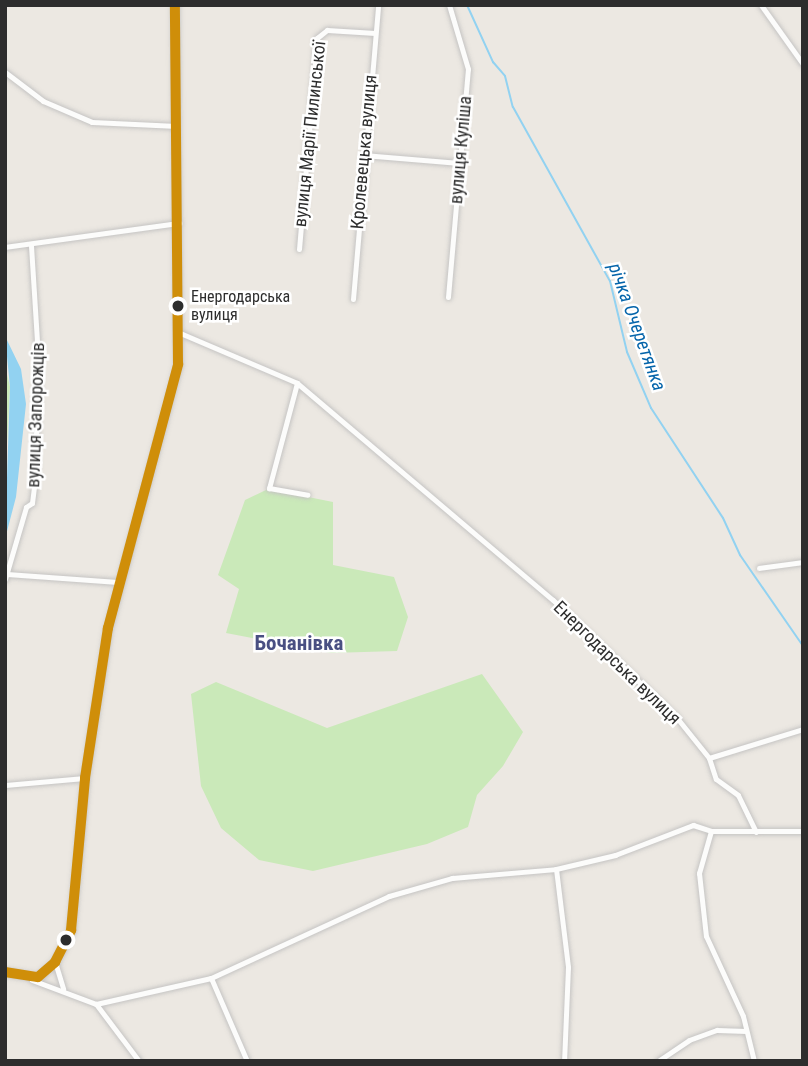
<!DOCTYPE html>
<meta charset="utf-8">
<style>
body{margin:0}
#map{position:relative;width:808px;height:1066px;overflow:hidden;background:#ece8e2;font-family:"Roboto Condensed",sans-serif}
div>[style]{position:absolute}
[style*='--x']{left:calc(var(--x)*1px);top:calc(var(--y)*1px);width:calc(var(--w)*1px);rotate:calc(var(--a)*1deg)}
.green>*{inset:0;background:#cae9b9}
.water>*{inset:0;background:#92d2f1}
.stream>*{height:2px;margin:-1px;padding:0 1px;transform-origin:1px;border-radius:1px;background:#92d2f1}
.roads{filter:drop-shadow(0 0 2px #c5c4c3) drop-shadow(0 0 2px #c5c4c3)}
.street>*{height:5px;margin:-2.5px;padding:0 2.5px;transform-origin:2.5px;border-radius:2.5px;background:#fcfcfb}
.secondary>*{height:7px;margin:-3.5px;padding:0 3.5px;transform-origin:3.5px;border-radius:3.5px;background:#fcfcfb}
.bus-1>*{height:10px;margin:-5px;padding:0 5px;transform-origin:5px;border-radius:5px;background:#cf8e09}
.dots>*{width:19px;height:19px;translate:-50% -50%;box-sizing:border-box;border:4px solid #fff;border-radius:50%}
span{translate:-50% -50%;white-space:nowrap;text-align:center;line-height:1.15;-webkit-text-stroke:5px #fff;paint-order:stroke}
.bus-label{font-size:16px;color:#2d2d2d}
.left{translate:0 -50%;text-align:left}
.street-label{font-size:18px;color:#2d2d2d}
.water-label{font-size:19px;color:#0464aa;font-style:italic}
.quarter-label{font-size:21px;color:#494f82;font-weight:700}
.frame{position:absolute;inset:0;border:7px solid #2d2d2d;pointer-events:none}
</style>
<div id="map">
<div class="green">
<div style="clip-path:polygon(5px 366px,10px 387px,5px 482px)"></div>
<div style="clip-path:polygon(268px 489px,333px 502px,333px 565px,394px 577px,408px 617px,397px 651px,331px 653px,226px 633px,239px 589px,218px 575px,245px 500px)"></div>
<div style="clip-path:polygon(482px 674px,523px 732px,503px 766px,477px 795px,468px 827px,427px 844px,313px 871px,259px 860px,221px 828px,201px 786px,191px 694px,216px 682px,327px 728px)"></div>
</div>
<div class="water">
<div style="clip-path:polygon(5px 336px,21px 369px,26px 404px,16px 497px,5px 539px,10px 387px)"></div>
</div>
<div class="stream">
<div style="--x:467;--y:5;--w:63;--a:65.5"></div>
<div style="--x:493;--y:62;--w:18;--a:49"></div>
<div style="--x:505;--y:76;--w:32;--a:76"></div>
<div style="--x:513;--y:107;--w:199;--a:60.9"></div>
<div style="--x:610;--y:281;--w:73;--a:76.5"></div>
<div style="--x:627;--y:352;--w:61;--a:66.8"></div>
<div style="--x:651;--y:408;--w:131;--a:56.8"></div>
<div style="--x:723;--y:518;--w:41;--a:65.3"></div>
<div style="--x:740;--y:555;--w:111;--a:55.3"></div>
</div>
<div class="roads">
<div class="street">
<div style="--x:761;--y:5;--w:72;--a:54.6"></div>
<div style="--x:5;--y:72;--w:48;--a:37.3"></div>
<div style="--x:43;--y:101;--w:53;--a:23.2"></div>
<div style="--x:92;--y:122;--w:85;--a:2.7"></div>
<div style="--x:363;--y:155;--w:97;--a:4.7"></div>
<div style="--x:5;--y:247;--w:176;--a:-7.9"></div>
<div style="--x:299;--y:249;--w:212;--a:-85.1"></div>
<div style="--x:317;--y:38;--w:13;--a:-39"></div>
<div style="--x:327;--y:30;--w:48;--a:3.6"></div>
<div style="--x:448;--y:297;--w:229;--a:-85"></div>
<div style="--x:468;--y:69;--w:67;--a:-106.5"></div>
<div style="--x:353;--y:299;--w:295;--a:-85.1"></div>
<div style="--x:180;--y:333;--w:127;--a:23.1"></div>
<div style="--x:297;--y:383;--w:336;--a:40.3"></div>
<div style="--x:553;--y:600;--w:171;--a:43.6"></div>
<div style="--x:677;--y:718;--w:51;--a:51.3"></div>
<div style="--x:709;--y:758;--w:22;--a:72"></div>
<div style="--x:716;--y:779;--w:27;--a:36"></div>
<div style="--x:738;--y:795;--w:41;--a:64.1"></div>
<div style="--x:297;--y:383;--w:109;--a:104.9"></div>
<div style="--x:269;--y:488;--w:39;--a:10"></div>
<div style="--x:759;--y:568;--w:44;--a:-7.8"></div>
<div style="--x:7;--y:574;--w:111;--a:4.1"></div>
<div style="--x:5;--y:579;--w:75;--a:-73.7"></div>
<div style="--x:26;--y:507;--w:7;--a:-34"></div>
<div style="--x:32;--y:503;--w:26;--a:-83"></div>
<div style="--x:35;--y:477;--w:120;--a:-88.6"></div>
<div style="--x:38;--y:357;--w:111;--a:-93.6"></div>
<div style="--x:709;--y:758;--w:98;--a:-17.1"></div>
<div style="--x:5;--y:785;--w:80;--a:-5"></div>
<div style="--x:711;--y:831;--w:44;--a:105.9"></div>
<div style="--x:699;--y:873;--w:63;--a:83.7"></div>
<div style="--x:706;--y:936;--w:88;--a:65.2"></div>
<div style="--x:743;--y:1016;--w:46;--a:76.3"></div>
<div style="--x:556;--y:869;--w:99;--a:83"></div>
<div style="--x:568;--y:967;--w:94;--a:92.4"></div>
<div style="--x:55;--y:962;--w:28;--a:73"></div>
<div style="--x:211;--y:978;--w:90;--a:66.6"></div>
<div style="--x:32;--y:980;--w:68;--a:20.6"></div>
<div style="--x:96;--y:1004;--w:71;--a:53"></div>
<div style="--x:96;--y:1004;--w:118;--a:-12.7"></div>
<div style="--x:211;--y:978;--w:196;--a:-24.7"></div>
<div style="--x:389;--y:896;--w:66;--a:-15.9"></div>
<div style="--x:452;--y:878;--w:104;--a:-4.9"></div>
<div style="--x:556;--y:869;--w:61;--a:-13.3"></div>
<div style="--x:615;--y:855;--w:84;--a:-21"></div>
<div style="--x:693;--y:825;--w:19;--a:18"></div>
<div style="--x:711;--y:831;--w:92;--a:0"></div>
<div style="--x:658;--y:1061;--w:37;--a:-34"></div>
<div style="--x:689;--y:1040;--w:30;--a:-20"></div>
<div style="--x:717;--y:1030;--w:29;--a:2"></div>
</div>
<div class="secondary">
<div style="--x:5;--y:972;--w:33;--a:9"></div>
<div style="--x:38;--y:977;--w:23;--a:-41"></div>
<div style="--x:55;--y:962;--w:36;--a:-63"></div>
<div style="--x:71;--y:930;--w:153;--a:-84.7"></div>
<div style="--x:85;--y:778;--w:152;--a:-81.3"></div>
<div style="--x:108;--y:628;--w:273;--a:-75.1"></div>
<div style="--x:178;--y:364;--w:359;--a:-90.5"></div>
</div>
</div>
<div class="bus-1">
<div style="--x:5;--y:972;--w:33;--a:9"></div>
<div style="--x:38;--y:977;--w:23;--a:-41"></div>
<div style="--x:55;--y:962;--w:36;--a:-63"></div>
<div style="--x:71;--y:930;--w:153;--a:-84.7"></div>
<div style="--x:85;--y:778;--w:152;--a:-81.3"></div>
<div style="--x:108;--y:628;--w:273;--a:-75.1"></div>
<div style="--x:178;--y:364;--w:359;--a:-90.5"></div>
</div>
<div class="dots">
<div style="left:178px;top:306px;background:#2d2d2d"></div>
<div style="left:66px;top:940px;background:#2d2d2d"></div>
</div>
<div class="bus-label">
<span class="left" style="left:191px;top:306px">Енергодарська<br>вулиця</span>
</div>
<div class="street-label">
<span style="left:310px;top:134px;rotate:-84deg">вулиця Марії Пилинської</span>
<span style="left:461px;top:150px;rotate:-85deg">вулиця Куліша</span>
<span style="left:364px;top:152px;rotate:-85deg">Кролевецька вулиця</span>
<span style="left:36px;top:415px;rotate:-88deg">вулиця Запорожців</span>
<span style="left:617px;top:663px;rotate:44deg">Енергодарська вулиця</span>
</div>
<div class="water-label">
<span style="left:637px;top:327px;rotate:70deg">річка Очеретянка</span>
</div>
<div class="quarter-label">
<span style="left:299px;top:643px">Бочанівка</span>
</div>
<div class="frame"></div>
</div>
